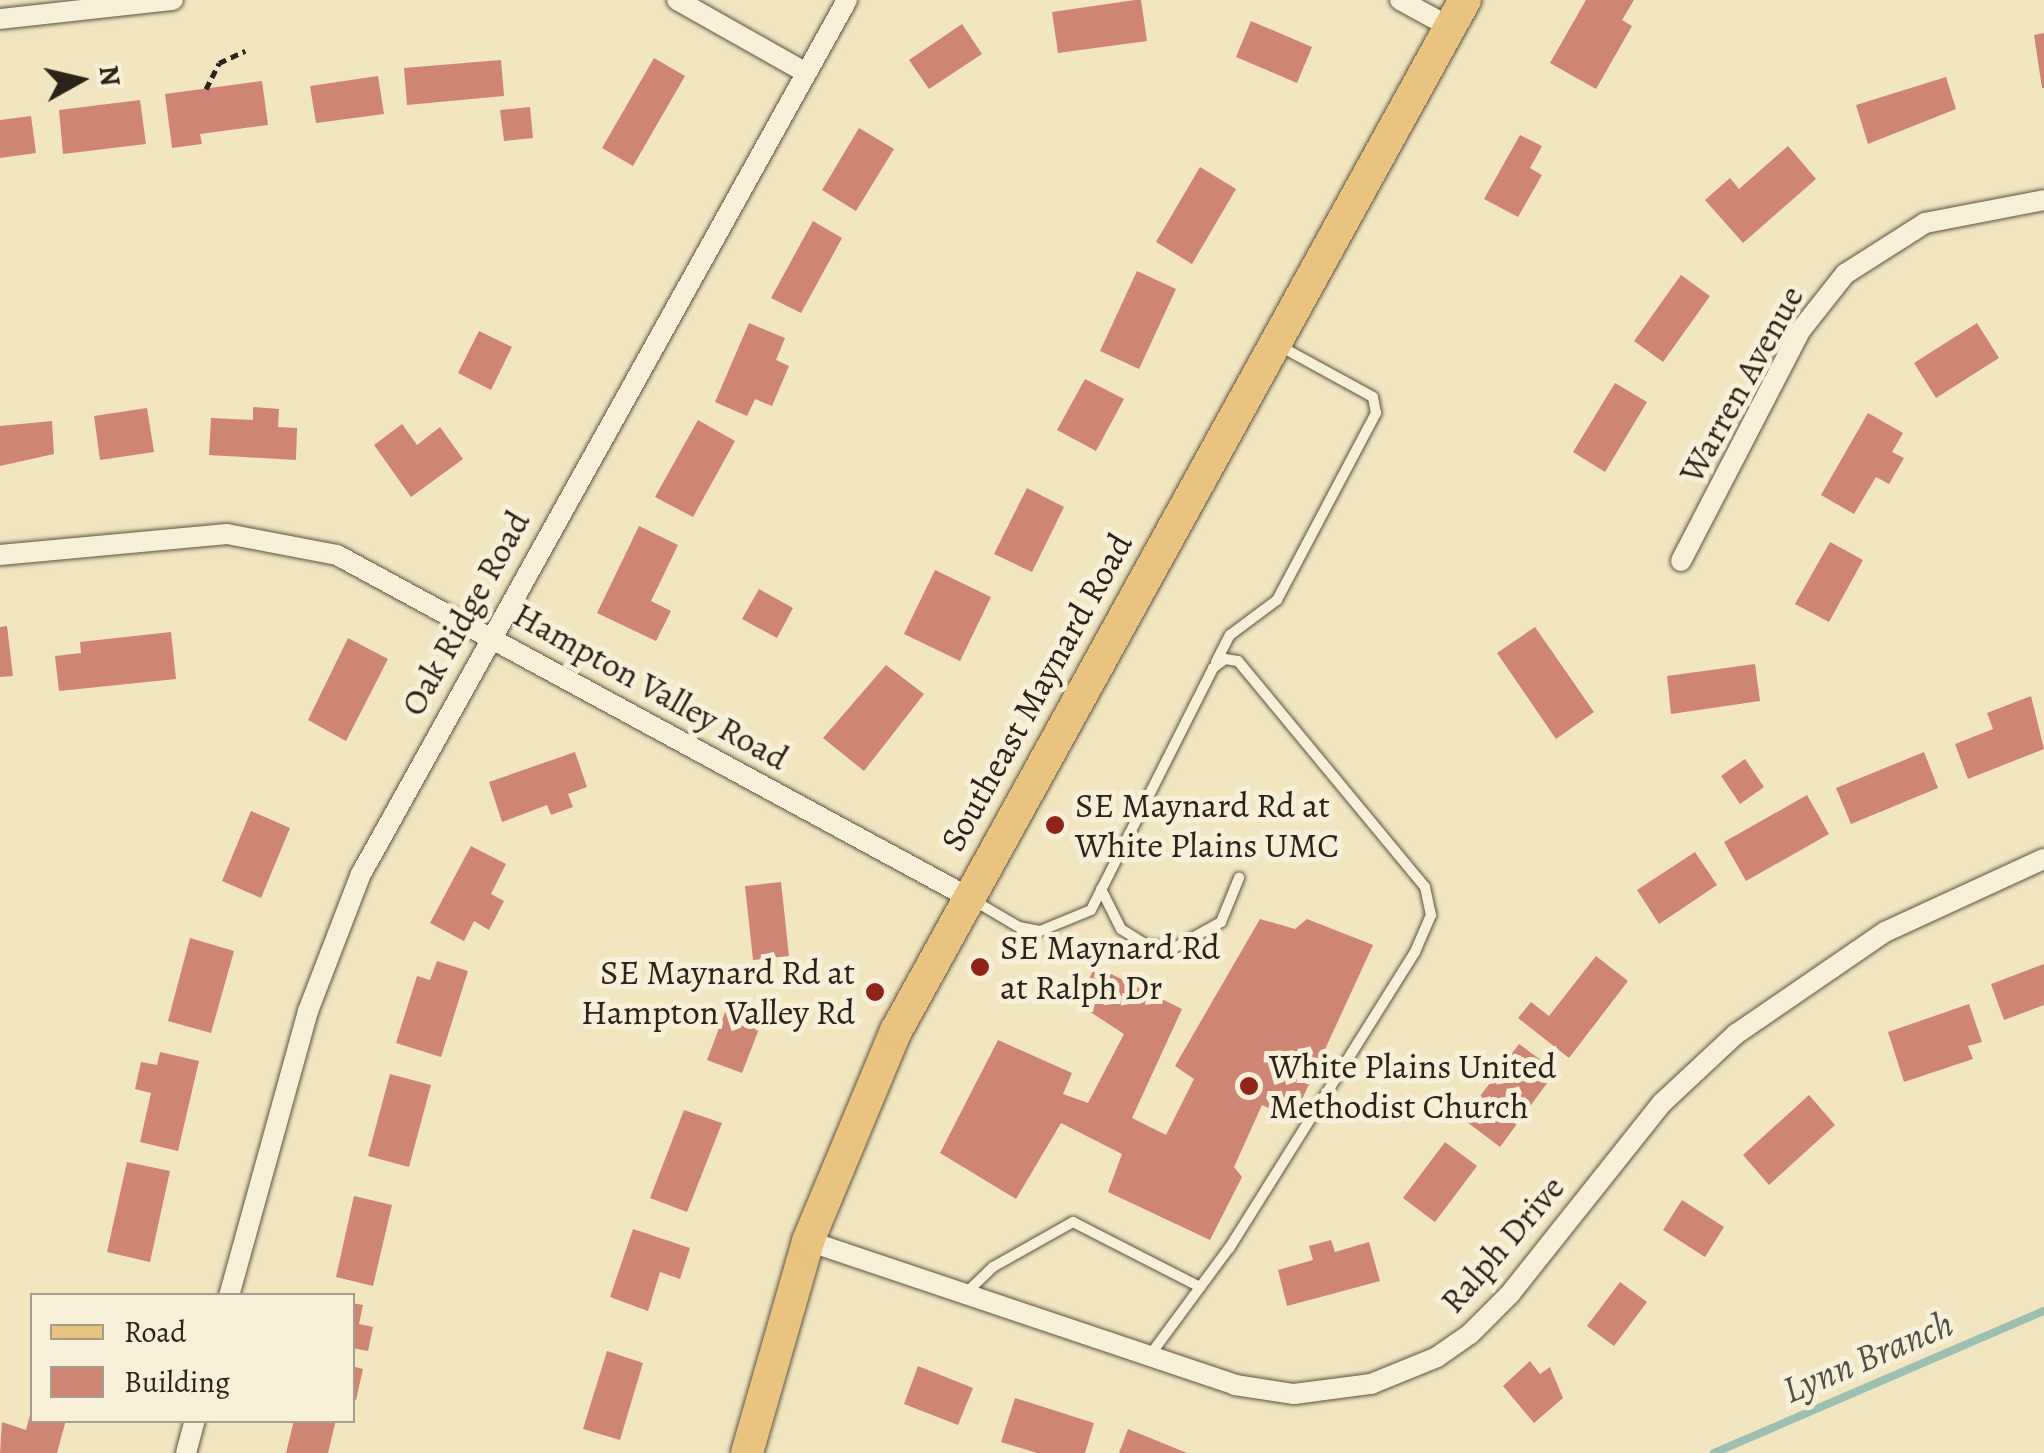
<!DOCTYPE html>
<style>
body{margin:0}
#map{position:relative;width:2044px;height:1453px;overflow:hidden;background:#f2e6c1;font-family:Alegreya,serif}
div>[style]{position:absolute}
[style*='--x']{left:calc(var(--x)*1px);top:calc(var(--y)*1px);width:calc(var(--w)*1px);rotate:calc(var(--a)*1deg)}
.stream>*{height:8px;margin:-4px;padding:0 4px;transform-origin:4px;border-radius:4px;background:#9bc0b1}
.building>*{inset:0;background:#ce8573}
.path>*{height:5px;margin-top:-2.5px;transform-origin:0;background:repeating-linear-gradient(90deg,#2d2319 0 8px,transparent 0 13px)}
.roads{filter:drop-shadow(0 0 2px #5e5443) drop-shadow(0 0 2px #5e5443)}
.lane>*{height:10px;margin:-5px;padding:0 5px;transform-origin:5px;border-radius:5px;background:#f7efd7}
.street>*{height:20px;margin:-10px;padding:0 10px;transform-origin:10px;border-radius:10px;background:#f7efd7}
.primary>*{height:32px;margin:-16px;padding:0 16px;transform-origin:16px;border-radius:16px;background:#e9c380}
.dots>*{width:28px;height:28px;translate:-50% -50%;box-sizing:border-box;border:5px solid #f7efd7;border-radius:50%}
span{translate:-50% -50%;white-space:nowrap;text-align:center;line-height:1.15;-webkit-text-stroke:10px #f7efd7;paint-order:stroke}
.street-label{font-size:35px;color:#2d2319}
.poi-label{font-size:35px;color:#2d2319}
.left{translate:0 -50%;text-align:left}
.right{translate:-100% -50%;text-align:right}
.water-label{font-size:38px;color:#4e5247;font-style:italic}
.legend{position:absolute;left:30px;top:1293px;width:325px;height:130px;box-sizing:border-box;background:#f7efd7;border:2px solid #a69d8b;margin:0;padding:12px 18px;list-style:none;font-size:30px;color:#2d2319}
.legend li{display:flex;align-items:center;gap:20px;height:50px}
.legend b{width:50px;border:2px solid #a69d8b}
.north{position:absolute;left:30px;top:30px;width:100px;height:100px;-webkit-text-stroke:8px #f7efd7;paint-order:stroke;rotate:82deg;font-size:28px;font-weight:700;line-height:40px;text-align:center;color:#2d2319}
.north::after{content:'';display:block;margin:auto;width:35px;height:45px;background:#2d2319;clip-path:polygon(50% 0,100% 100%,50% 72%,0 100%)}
</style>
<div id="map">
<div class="stream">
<div style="--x:1714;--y:1453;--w:359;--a:-23.3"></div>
</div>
<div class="building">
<div style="clip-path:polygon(1135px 0,1141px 0,1147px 41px,1058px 53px,1052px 12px)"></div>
<div style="clip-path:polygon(1586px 0,1634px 0,1622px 20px,1632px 26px,1596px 89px,1550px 63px)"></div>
<div style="clip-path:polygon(1251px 21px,1312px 47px,1297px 83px,1236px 57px)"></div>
<div style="clip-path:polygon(962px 24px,982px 54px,929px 89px,909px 60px)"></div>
<div style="clip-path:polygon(2044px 33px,2044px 88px,2042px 88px,2034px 35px)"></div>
<div style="clip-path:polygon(654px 58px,685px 76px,633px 166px,602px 148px)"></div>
<div style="clip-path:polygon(501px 60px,504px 96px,407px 105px,404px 68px)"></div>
<div style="clip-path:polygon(378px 76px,384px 114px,316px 123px,310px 86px)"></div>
<div style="clip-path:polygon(1946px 77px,1956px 109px,1868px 144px,1856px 105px)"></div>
<div style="clip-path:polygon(262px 81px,268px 125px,200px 134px,202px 144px,172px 148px,165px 94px)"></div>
<div style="clip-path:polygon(140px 100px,146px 144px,63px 154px,59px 110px)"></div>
<div style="clip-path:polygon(530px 107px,533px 138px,504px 141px,500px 110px)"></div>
<div style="clip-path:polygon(31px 116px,36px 153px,0 158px,0 120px)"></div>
<div style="clip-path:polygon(859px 128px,894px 149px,856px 211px,822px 190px)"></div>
<div style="clip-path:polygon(1520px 135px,1542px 146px,1530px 168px,1542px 175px,1518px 217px,1484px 199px)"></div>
<div style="clip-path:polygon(1788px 146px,1816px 179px,1743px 243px,1705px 200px,1730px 178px,1739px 189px)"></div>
<div style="clip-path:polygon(1200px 167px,1236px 189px,1192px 264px,1156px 242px)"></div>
<div style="clip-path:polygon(813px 221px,842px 238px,801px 313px,771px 298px)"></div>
<div style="clip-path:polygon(1137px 271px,1176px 289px,1139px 369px,1100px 351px)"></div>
<div style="clip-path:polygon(1681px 275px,1710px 296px,1663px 362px,1634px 341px)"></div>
<div style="clip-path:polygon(749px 323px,785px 338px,776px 360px,789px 366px,772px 406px,755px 399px,747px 416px,715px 402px)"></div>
<div style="clip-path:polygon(1977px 323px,1999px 358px,1936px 398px,1914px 363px)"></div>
<div style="clip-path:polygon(479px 331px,512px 347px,491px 390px,458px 373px)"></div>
<div style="clip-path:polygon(1085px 379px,1124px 399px,1096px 451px,1057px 430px)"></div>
<div style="clip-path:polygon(1615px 383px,1647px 402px,1605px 472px,1573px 452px)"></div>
<div style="clip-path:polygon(253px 407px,279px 409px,278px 427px,297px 428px,296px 460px,209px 455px,211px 418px,253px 420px)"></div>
<div style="clip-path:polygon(147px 408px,154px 452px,100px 460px,94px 416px)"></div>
<div style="clip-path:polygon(1868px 413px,1903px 433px,1892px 452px,1904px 458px,1889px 484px,1876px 477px,1854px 514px,1821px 495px)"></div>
<div style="clip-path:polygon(698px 420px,735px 441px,693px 517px,655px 497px)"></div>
<div style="clip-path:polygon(52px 421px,54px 454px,0 466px,0 426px)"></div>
<div style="clip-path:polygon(402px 424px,417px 445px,440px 427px,463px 459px,411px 497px,374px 445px)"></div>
<div style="clip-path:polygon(1027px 488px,1064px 507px,1032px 572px,994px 554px)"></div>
<div style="clip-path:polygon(639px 526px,678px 545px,651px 601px,671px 611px,656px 641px,597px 613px)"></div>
<div style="clip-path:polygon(1830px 542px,1863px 560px,1829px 622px,1795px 604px)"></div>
<div style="clip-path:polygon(935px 570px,991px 597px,960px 661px,904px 634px)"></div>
<div style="clip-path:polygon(759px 589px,793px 608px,777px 638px,742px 619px)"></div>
<div style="clip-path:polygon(7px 626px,13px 676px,0 677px,0 627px)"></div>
<div style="clip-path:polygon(1535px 627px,1594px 712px,1556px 739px,1497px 653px)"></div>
<div style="clip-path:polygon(171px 632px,176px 679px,59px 691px,55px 656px,81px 653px,80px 642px)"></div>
<div style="clip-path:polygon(348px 638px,388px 659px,346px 741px,308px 720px)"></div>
<div style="clip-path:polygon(1755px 664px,1760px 701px,1671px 714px,1667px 676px)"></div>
<div style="clip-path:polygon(886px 665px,924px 694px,864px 771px,823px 738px)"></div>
<div style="clip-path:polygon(2031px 696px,2044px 749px,1968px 779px,1955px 744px,1993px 729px,1987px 713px)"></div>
<div style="clip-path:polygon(575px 752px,587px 787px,568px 794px,573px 807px,551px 815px,547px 805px,502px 822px,489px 782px)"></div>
<div style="clip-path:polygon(1924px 752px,1938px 788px,1851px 824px,1836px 788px)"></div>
<div style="clip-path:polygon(1745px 759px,1764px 787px,1740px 804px,1721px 776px)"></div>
<div style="clip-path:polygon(1807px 795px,1829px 834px,1746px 881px,1724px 842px)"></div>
<div style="clip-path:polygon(251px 811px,290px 828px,261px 898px,222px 881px)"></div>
<div style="clip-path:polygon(471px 846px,506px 864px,491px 894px,504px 901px,489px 930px,474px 921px,464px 941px,430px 923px)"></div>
<div style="clip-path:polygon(1695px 852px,1717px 885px,1659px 924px,1637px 890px)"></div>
<div style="clip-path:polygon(781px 882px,789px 956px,753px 960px,745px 886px)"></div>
<div style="clip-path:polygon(1260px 919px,1295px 929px,1307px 919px,1373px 945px,1293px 1119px,1262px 1105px,1234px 1167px,1242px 1177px,1210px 1240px,1108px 1192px,1122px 1154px,1061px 1123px,1016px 1199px,940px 1153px,998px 1040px,1072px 1073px,1063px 1094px,1088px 1103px,1124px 1034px,1078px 1004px,1095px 966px,1182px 1009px,1132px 1118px,1166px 1135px,1194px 1079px,1175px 1066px)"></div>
<div style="clip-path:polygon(190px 938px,234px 951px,211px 1033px,168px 1021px)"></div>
<div style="clip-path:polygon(1596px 956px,1628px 981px,1569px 1058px,1518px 1018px,1531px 1002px,1549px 1016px)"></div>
<div style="clip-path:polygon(437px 961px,468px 971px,441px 1057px,396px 1043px,417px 976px,430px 980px)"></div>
<div style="clip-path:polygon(2044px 964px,2044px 1005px,2004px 1020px,1991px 984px)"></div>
<div style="clip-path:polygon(729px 1002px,764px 1016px,742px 1073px,707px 1060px)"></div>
<div style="clip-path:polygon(1969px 1004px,1982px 1042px,1968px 1046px,1973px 1059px,1904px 1082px,1888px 1032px)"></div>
<div style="clip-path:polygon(1519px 1044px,1556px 1071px,1500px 1147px,1463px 1119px)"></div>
<div style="clip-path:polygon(160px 1052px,199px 1061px,178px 1151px,140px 1142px,151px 1093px,135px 1089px,141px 1062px,157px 1065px)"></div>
<div style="clip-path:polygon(390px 1074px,431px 1085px,409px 1167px,368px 1156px)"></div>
<div style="clip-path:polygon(1809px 1095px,1835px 1125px,1769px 1185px,1743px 1155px)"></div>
<div style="clip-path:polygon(684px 1110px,722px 1123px,687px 1212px,650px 1198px)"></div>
<div style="clip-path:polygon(1445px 1142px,1477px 1166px,1435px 1222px,1403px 1198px)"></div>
<div style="clip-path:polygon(127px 1162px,170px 1171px,150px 1262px,107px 1252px)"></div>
<div style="clip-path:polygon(354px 1196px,392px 1205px,373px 1286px,336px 1277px)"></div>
<div style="clip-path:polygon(1682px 1200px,1724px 1227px,1705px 1257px,1663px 1230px)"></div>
<div style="clip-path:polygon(633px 1229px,690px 1248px,680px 1279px,660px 1272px,648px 1311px,610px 1297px)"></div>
<div style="clip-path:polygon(1331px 1240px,1335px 1252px,1369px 1242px,1380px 1281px,1287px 1306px,1278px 1270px,1313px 1260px,1309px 1246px)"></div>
<div style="clip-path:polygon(1620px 1282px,1647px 1302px,1614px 1346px,1587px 1326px)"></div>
<div style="clip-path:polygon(352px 1303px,363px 1305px,359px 1324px,373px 1327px,368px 1351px,352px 1348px)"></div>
<div style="clip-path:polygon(607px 1351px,643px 1363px,620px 1440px,583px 1429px)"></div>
<div style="clip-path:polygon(1530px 1361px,1540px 1374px,1550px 1367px,1563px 1398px,1534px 1423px,1503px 1386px)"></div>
<div style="clip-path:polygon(352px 1366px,363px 1369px,356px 1400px,352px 1399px)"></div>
<div style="clip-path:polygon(918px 1366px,973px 1388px,958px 1425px,904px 1404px)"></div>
<div style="clip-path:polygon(1015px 1398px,1094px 1423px,1085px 1453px,1037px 1453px,1001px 1442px)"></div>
<div style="clip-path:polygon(31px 1411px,32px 1420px,66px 1420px,57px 1453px,0 1453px,2px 1422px,26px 1430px)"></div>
<div style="clip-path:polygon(294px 1420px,336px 1420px,328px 1453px,286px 1453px)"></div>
<div style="clip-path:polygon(1128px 1429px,1187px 1453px,1119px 1453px)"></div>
</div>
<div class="path">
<div style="--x:206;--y:89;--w:29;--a:-63"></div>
<div style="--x:219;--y:63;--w:29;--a:-25"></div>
</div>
<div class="roads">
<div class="lane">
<div style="--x:1216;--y:662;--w:30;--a:-63"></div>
<div style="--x:1230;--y:635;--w:59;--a:-36.7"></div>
<div style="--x:1277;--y:600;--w:212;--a:-62.1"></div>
<div style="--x:1376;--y:413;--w:16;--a:-101"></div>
<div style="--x:1373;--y:397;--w:106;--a:-151.3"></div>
<div style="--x:1101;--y:889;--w:45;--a:63.4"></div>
<div style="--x:1121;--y:929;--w:31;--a:32"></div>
<div style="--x:1147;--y:945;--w:27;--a:6"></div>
<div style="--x:1174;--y:948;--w:54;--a:-29"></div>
<div style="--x:1221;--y:922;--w:48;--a:-67.8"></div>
<div style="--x:973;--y:900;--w:53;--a:30.4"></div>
<div style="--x:1019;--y:927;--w:21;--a:11"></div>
<div style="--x:1040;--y:931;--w:55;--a:-22.4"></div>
<div style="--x:1091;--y:910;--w:271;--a:-63.2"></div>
<div style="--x:1213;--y:668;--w:15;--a:-37"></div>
<div style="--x:1225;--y:659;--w:13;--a:9"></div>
<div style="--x:1238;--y:661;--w:293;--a:50.4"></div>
<div style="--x:1425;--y:887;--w:29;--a:78"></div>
<div style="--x:1431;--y:915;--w:40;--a:113.4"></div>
<div style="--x:1415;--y:952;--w:350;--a:122.1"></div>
<div style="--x:1229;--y:1248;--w:137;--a:126.4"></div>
<div style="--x:965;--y:1294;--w:39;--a:-44"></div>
<div style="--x:993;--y:1267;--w:92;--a:-29.4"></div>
<div style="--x:1073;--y:1222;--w:143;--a:27.1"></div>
</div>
<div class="street">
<div style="--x:677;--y:0;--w:145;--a:29.4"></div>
<div style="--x:1400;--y:0;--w:57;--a:28.4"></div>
<div style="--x:0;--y:19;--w:174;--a:-6.3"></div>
<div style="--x:0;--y:555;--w:228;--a:-5.3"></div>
<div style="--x:227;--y:534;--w:112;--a:10.8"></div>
<div style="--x:337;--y:555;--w:718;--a:28.46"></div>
<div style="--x:1681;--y:561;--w:259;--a:-62.6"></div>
<div style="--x:1800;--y:331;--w:73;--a:-51.7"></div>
<div style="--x:1845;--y:274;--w:95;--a:-32.5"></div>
<div style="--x:1925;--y:223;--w:121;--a:-10.9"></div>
<div style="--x:808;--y:1241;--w:451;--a:18.6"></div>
<div style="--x:1235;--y:1385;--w:60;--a:8.7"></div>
<div style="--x:1294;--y:1394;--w:78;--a:-7.4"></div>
<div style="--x:1371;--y:1384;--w:71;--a:-22.2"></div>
<div style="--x:1437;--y:1357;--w:40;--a:-34.9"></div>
<div style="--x:1470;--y:1334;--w:57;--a:-45"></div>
<div style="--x:1510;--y:1294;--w:244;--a:-51.5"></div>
<div style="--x:1662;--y:1103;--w:101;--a:-43"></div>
<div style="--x:1736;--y:1034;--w:181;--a:-34.4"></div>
<div style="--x:1885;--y:932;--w:175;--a:-24.7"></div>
<div style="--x:229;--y:1296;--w:296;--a:-74.5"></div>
<div style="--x:308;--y:1011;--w:147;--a:-68.9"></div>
<div style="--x:361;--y:874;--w:1000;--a:-60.92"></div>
<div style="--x:186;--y:1453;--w:34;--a:-75"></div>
</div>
<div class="primary">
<div style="--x:747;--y:1453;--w:221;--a:-73.9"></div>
<div style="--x:808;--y:1241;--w:228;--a:-67.3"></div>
<div style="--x:896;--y:1031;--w:1178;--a:-61.11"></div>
</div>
</div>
<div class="dots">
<div style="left:1055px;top:825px;background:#8f2418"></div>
<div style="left:980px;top:967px;background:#8f2418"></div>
<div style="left:875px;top:992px;background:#8f2418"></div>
<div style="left:1249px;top:1086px;background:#8f2418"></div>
</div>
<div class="street-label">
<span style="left:1741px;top:384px;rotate:-61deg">Warren Avenue</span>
<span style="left:465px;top:613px;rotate:-61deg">Oak Ridge Road</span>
<span style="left:651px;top:686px;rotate:29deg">Hampton Valley Road</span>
<span style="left:1036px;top:692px;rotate:-61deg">Southeast Maynard Road</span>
<span style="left:1502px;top:1244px;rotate:-49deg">Ralph Drive</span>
</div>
<div class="poi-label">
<span class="left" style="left:1075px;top:825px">SE Maynard Rd at<br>White Plains UMC</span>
<span class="left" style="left:1000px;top:967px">SE Maynard Rd<br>at Ralph Dr</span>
<span class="right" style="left:855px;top:992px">SE Maynard Rd at<br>Hampton Valley Rd</span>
<span class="left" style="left:1269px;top:1086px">White Plains United<br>Methodist Church</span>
</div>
<div class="water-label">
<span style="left:1868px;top:1357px;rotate:-23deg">Lynn Branch</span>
</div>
<ul class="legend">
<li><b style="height:12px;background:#e9c380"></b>Road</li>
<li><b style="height:28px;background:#ce8573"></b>Building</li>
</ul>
<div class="north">N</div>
</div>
